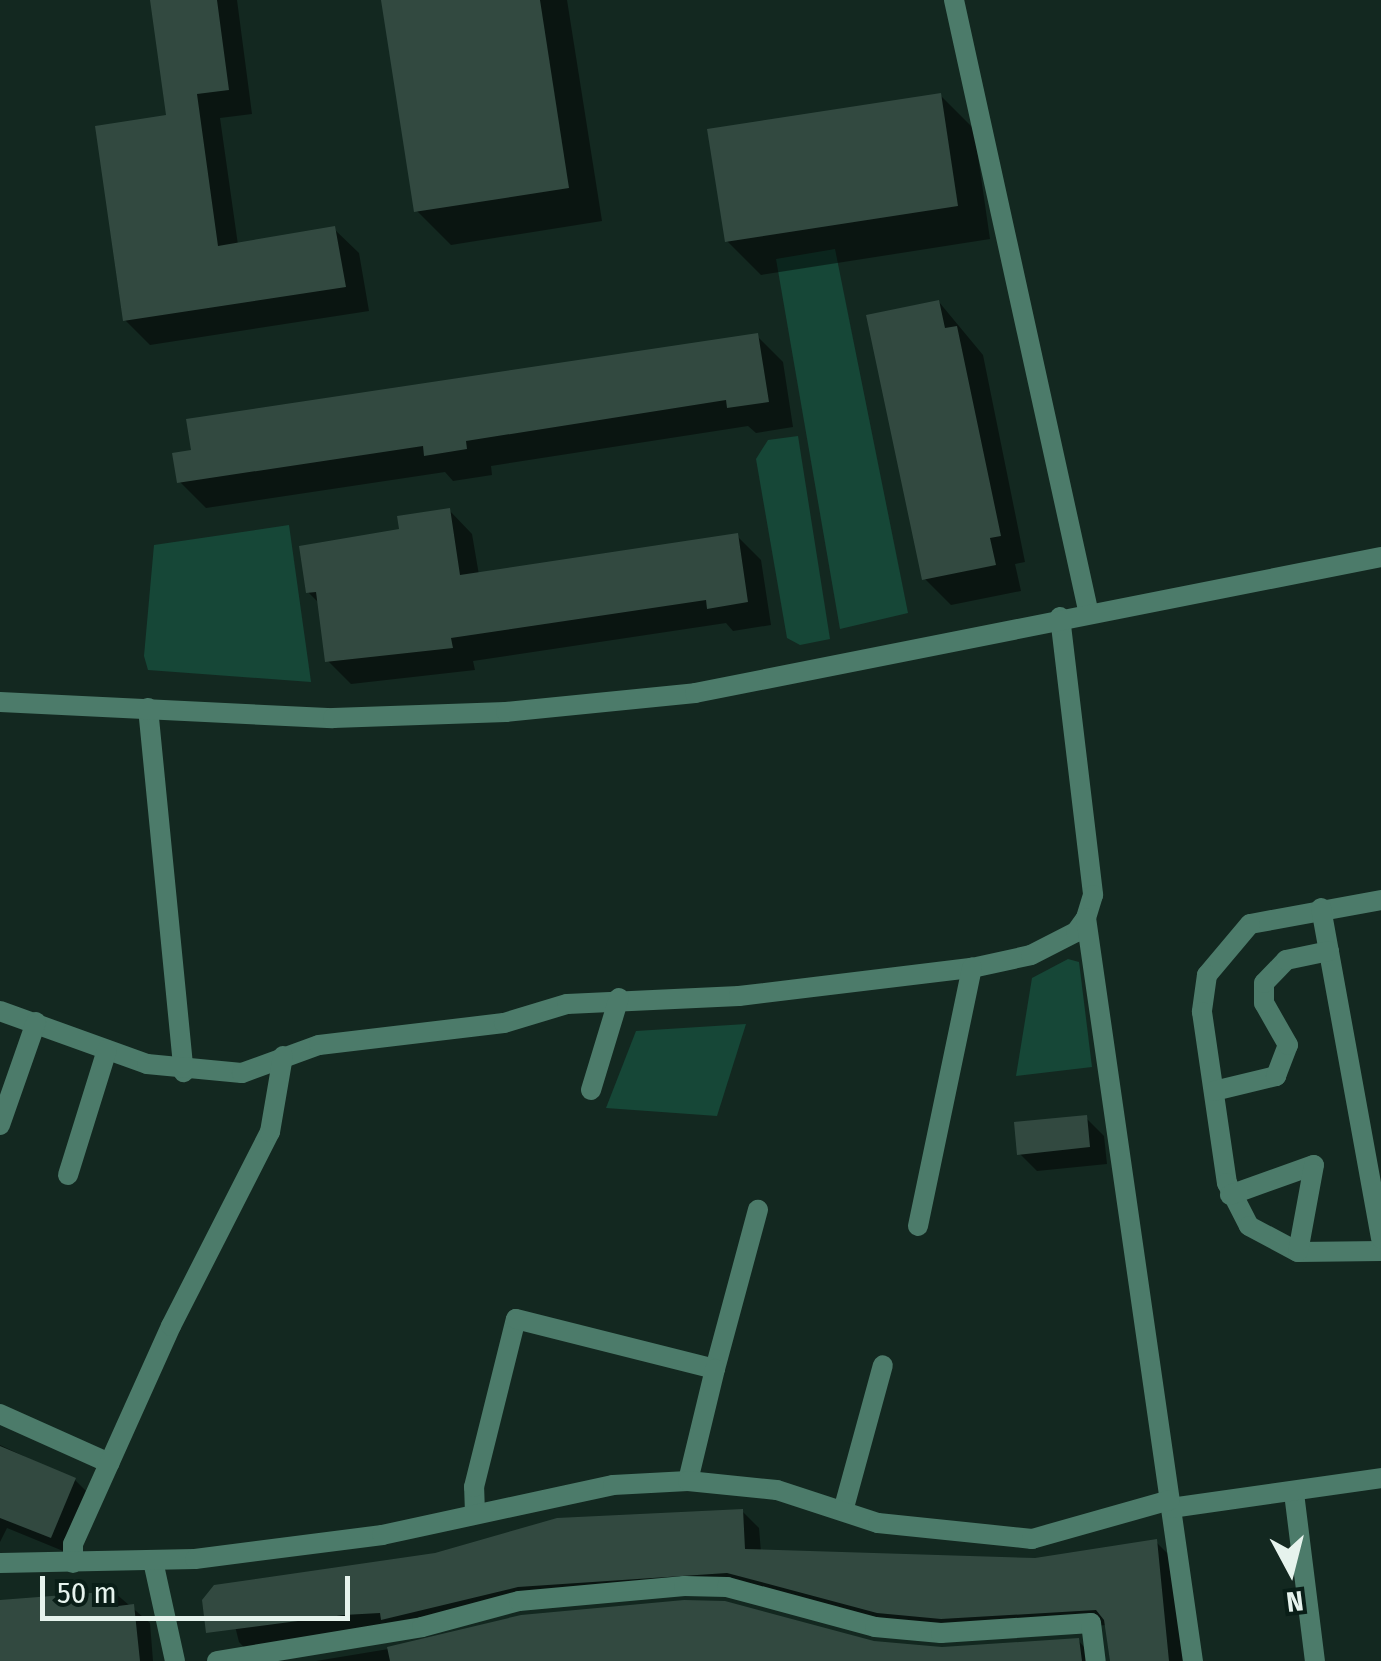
<!DOCTYPE html>
<style>
body{margin:0}
#map{position:relative;width:1381px;height:1661px;overflow:hidden;background:#132820;font-family:"Fira Sans Condensed",sans-serif}
div>[style]{position:absolute}
[style*='--x']{left:calc(var(--x)*1px);top:calc(var(--y)*1px);width:calc(var(--w)*1px);rotate:calc(var(--a)*1deg)}
.green>*{inset:0;background:#164737}
.shadow>*{inset:0;background:#0007}
.building>*{inset:0;background:#324940}
.lane>*{height:20px;margin:-10px;padding:0 10px;transform-origin:10px;border-radius:10px;background:#4c7b6a}
.street>*{height:20px;margin:-10px;padding:0 10px;transform-origin:10px;border-radius:10px;background:#4c7b6a}
span{translate:-50% -50%;white-space:nowrap;text-align:center;line-height:1.15;-webkit-text-stroke:8px #091e17;paint-order:stroke}
.north{position:absolute;left:1241px;top:1521px;width:100px;height:100px;-webkit-text-stroke:8px #091e17;paint-order:stroke;rotate:173deg;font-size:28px;font-weight:700;line-height:40px;text-align:center;color:#e6f3ed}
.north::after{content:'';display:block;margin:auto;width:35px;height:45px;background:#e6f3ed;clip-path:polygon(50% 0,100% 100%,50% 72%,0 100%)}
.scale{position:absolute;left:40px;top:1576px;width:310px;height:45px;box-sizing:border-box;border:5px solid #e6f3ed;border-top:0;padding-left:12px;font-size:30px;line-height:35px;white-space:nowrap;color:#e6f3ed;-webkit-text-stroke:8px #091e17;paint-order:stroke}
</style>
<div id="map">
<div class="green">
<div style="clip-path:polygon(835px 249px,908px 613px,840px 629px,776px 259px)"></div>
<div style="clip-path:polygon(798px 436px,830px 639px,800px 645px,787px 638px,756px 459px,768px 440px)"></div>
<div style="clip-path:polygon(289px 525px,311px 682px,148px 670px,144px 656px,154px 545px)"></div>
<div style="clip-path:polygon(1068px 959px,1079px 962px,1092px 1067px,1016px 1076px,1032px 978px)"></div>
<div style="clip-path:polygon(746px 1024px,717px 1116px,606px 1108px,636px 1031px)"></div>
</div>
<div class="shadow">
<div style="clip-path:polygon(153px 0,237px 0,252px 114px,220px 118px,238px 245px,334px 229px,359px 253px,369px 311px,150px 345px,125px 320px,168px 118px)"></div>
<div style="clip-path:polygon(384px 0,567px 0,602px 221px,451px 245px,417px 211px)"></div>
<div style="clip-path:polygon(940px 95px,974px 129px,990px 239px,761px 275px,727px 241px)"></div>
<div style="clip-path:polygon(939px 302px,983px 355px,1025px 562px,1015px 564px,1021px 591px,951px 605px,925px 579px)"></div>
<div style="clip-path:polygon(757px 336px,783px 362px,793px 427px,756px 433px,748px 426px,491px 466px,492px 475px,453px 481px,445px 472px,206px 508px,180px 482px)"></div>
<div style="clip-path:polygon(449px 510px,472px 534px,479px 575px,737px 536px,761px 560px,771px 625px,733px 631px,726px 623px,473px 661px,475px 670px,351px 684px,328px 661px,320px 604px,308px 592px,402px 531px)"></div>
<div style="clip-path:polygon(1086px 1118px,1104px 1136px,1107px 1164px,1037px 1171px,1019px 1153px)"></div>
<div style="clip-path:polygon(0 1445px,75px 1480px,91px 1496px,68px 1553px,7px 1528px,0 1542px)"></div>
<div style="clip-path:polygon(742px 1511px,759px 1528px,761px 1552px,1035px 1561px,1156px 1542px,1173px 1559px,1185px 1661px,1111px 1661px,1107px 1625px,960px 1635px,749px 1590px,536px 1603px,256px 1660px,239px 1642px,225px 1586px,436px 1555px,558px 1521px)"></div>
<div style="clip-path:polygon(115px 1593px,150px 1623px,153px 1661px,0 1661px,0 1603px)"></div>
<div style="clip-path:polygon(1078px 1640px,1096px 1661px,316px 1661px,425px 1643px,873px 1643px,942px 1649px)"></div>
</div>
<div class="building">
<div style="clip-path:polygon(150px 0,217px 0,229px 90px,197px 94px,218px 246px,335px 226px,346px 287px,123px 321px,95px 126px,166px 115px)"></div>
<div style="clip-path:polygon(381px 0,540px 0,569px 188px,414px 212px)"></div>
<div style="clip-path:polygon(941px 93px,958px 206px,725px 242px,707px 129px)"></div>
<div style="clip-path:polygon(939px 300px,945px 328px,957px 326px,1001px 536px,990px 538px,996px 565px,922px 580px,866px 315px)"></div>
<div style="clip-path:polygon(758px 333px,769px 402px,727px 408px,726px 400px,466px 441px,467px 449px,424px 456px,423px 446px,177px 483px,172px 453px,191px 450px,186px 419px)"></div>
<div style="clip-path:polygon(450px 508px,460px 575px,738px 533px,748px 602px,707px 609px,706px 600px,451px 638px,453px 648px,325px 662px,316px 592px,306px 593px,299px 546px,399px 529px,397px 516px)"></div>
<div style="clip-path:polygon(1087px 1115px,1090px 1147px,1017px 1155px,1014px 1122px)"></div>
<div style="clip-path:polygon(0 1446px,76px 1478px,51px 1538px,0 1518px)"></div>
<div style="clip-path:polygon(743px 1509px,745px 1549px,1035px 1558px,1157px 1539px,1169px 1661px,1110px 1661px,1104px 1620px,1096px 1610px,941px 1619px,877px 1613px,727px 1573px,518px 1587px,381px 1620px,380px 1613px,344px 1615px,206px 1633px,202px 1600px,214px 1585px,435px 1553px,557px 1518px)"></div>
<div style="clip-path:polygon(116px 1591px,118px 1606px,134px 1604px,140px 1661px,0 1661px,0 1600px)"></div>
<div style="clip-path:polygon(684px 1600px,725px 1601px,874px 1641px,942px 1647px,1079px 1638px,1082px 1661px,390px 1661px,387px 1647px,521px 1615px)"></div>
</div>
<div class="lane">
<div style="--x:148;--y:708;--w:366;--a:84.4"></div>
<div style="--x:1381;--y:900;--w:133;--a:169.6"></div>
<div style="--x:1250;--y:924;--w:67;--a:130.1"></div>
<div style="--x:1207;--y:975;--w:37;--a:98"></div>
<div style="--x:1202;--y:1012;--w:173;--a:81.7"></div>
<div style="--x:1227;--y:1183;--w:48;--a:62.9"></div>
<div style="--x:1249;--y:1226;--w:55;--a:28"></div>
<div style="--x:1298;--y:1252;--w:83;--a:-0.7"></div>
<div style="--x:1321;--y:908;--w:336;--a:79.7"></div>
<div style="--x:0;--y:1011;--w:156;--a:19.8"></div>
<div style="--x:147;--y:1064;--w:95;--a:5.4"></div>
<div style="--x:242;--y:1073;--w:82;--a:-20"></div>
<div style="--x:319;--y:1045;--w:186;--a:-6.8"></div>
<div style="--x:504;--y:1023;--w:66;--a:-16.8"></div>
<div style="--x:567;--y:1004;--w:172;--a:-2.7"></div>
<div style="--x:739;--y:996;--w:235;--a:-6.9"></div>
<div style="--x:972;--y:968;--w:60;--a:-12.4"></div>
<div style="--x:1031;--y:955;--w:51;--a:-27.1"></div>
<div style="--x:1076;--y:932;--w:17;--a:-54"></div>
<div style="--x:591;--y:1090;--w:96;--a:-73.1"></div>
<div style="--x:1214;--y:1091;--w:64;--a:-13.6"></div>
<div style="--x:1276;--y:1076;--w:33;--a:-69"></div>
<div style="--x:1288;--y:1045;--w:48;--a:-119.7"></div>
<div style="--x:1264;--y:1003;--w:20;--a:-90"></div>
<div style="--x:1264;--y:983;--w:32;--a:-46"></div>
<div style="--x:1286;--y:960;--w:44;--a:-11.8"></div>
<div style="--x:0;--y:1125;--w:109;--a:-70.7"></div>
<div style="--x:68;--y:1175;--w:131;--a:-72.7"></div>
<div style="--x:1230;--y:1195;--w:89;--a:-19.7"></div>
<div style="--x:1314;--y:1165;--w:88;--a:100.4"></div>
<div style="--x:918;--y:1226;--w:264;--a:-78.2"></div>
<div style="--x:715;--y:1369;--w:165;--a:-74.9"></div>
<div style="--x:0;--y:1414;--w:120;--a:24.2"></div>
<div style="--x:1294;--y:1493;--w:169;--a:82.9"></div>
<div style="--x:843;--y:1511;--w:151;--a:-74.7"></div>
<div style="--x:475;--y:1513;--w:26;--a:-92"></div>
<div style="--x:474;--y:1487;--w:173;--a:-76"></div>
<div style="--x:516;--y:1319;--w:205;--a:14.1"></div>
<div style="--x:715;--y:1369;--w:115;--a:103.6"></div>
<div style="--x:73;--y:1563;--w:19;--a:-90"></div>
<div style="--x:73;--y:1544;--w:239;--a:-65.8"></div>
<div style="--x:171;--y:1326;--w:218;--a:-63"></div>
<div style="--x:270;--y:1132;--w:77;--a:-80.3"></div>
</div>
<div class="street">
<div style="--x:954;--y:0;--w:625;--a:77.61"></div>
<div style="--x:1060;--y:617;--w:280;--a:83.2"></div>
<div style="--x:1093;--y:895;--w:24;--a:107"></div>
<div style="--x:1086;--y:918;--w:751;--a:81.81"></div>
<div style="--x:0;--y:702;--w:333;--a:2.8"></div>
<div style="--x:333;--y:718;--w:173;--a:-2"></div>
<div style="--x:506;--y:712;--w:190;--a:-5.7"></div>
<div style="--x:695;--y:693;--w:699;--a:-11.21"></div>
<div style="--x:1171;--y:1508;--w:212;--a:-8.1"></div>
<div style="--x:153;--y:1561;--w:102;--a:77.6"></div>
<div style="--x:0;--y:1563;--w:195;--a:-1.2"></div>
<div style="--x:195;--y:1559;--w:189;--a:-7.3"></div>
<div style="--x:382;--y:1535;--w:236;--a:-12.2"></div>
<div style="--x:613;--y:1485;--w:75;--a:-3.1"></div>
<div style="--x:688;--y:1481;--w:89;--a:5.8"></div>
<div style="--x:777;--y:1490;--w:106;--a:18.1"></div>
<div style="--x:878;--y:1523;--w:155;--a:5.9"></div>
<div style="--x:1032;--y:1539;--w:143;--a:-15.8"></div>
<div style="--x:217;--y:1661;--w:208;--a:-9.4"></div>
<div style="--x:422;--y:1627;--w:100;--a:-15"></div>
<div style="--x:519;--y:1601;--w:166;--a:-5.2"></div>
<div style="--x:684;--y:1586;--w:43;--a:1.3"></div>
<div style="--x:727;--y:1587;--w:153;--a:15.1"></div>
<div style="--x:875;--y:1627;--w:66;--a:5.2"></div>
<div style="--x:941;--y:1633;--w:150;--a:-3.8"></div>
<div style="--x:1091;--y:1623;--w:38;--a:83"></div>
</div>
<div class="north">N</div>
<div class="scale">50 m</div>
</div>
